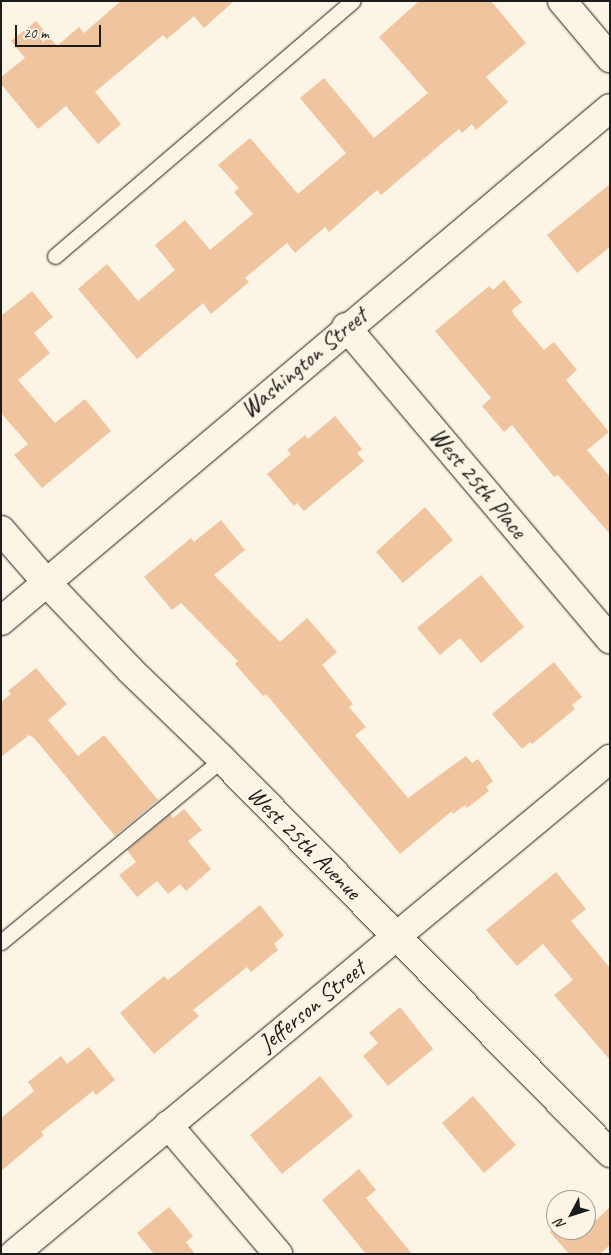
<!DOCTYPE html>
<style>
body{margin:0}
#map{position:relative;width:611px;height:1255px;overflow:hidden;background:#fcf5e5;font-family:Caveat,sans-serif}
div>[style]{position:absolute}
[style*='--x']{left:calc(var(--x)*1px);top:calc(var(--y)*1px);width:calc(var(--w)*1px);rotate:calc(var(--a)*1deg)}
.building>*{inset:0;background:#efc49f}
.roads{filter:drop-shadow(0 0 1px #1c1c1c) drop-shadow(0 0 1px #1c1c1c)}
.lane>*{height:15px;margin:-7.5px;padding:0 7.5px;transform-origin:7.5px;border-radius:7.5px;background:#fcf5e5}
.street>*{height:28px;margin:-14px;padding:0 14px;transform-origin:14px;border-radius:14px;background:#fcf5e5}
.secondary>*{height:28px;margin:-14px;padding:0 14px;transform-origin:14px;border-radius:14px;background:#fcf5e5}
span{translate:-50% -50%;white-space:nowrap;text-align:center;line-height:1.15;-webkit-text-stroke:4px #fcf5e5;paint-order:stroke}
.street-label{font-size:24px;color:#1c1c1c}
.frame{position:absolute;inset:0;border:2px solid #1c1c1c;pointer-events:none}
.north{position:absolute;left:546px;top:1190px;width:50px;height:50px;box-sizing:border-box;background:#fcf5e5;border:1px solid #a29e95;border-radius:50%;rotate:230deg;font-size:14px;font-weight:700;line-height:20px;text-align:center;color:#1c1c1c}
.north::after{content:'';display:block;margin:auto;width:18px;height:22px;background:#1c1c1c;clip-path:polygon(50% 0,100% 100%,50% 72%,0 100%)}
.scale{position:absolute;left:15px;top:25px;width:86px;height:22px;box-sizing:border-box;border:2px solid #1c1c1c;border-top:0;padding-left:6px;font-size:15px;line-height:18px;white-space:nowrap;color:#1c1c1c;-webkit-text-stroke:4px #fcf5e5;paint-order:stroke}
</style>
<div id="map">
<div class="building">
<div style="clip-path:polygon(121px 1px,234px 1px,204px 28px,194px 16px,167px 39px,163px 35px,95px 92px,121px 124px,98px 144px,66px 106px,38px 129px,1px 84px,1px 77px,25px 58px,11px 41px,36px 21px,57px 46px,79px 27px,84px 33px)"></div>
<div style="clip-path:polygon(419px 1px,491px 1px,526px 43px,486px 77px,508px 102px,476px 130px,472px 124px,462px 133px,459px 129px,381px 195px,377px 190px,329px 232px,325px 227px,295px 253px,287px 243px,245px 278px,249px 282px,211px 314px,203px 303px,137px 359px,78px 289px,107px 264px,138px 301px,175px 270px,155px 245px,185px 220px,210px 250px,253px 214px,234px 192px,239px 188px,218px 165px,250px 138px,298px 194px,346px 153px,300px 98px,324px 78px,374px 138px,428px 93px,379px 37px)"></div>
<div style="clip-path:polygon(610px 184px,610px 247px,577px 273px,547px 235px)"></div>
<div style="clip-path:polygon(504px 280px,522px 302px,512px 310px,514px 315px,544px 350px,554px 342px,577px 370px,566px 380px,609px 432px,587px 450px,610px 477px,610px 534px,558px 475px,554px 477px,512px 425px,504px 432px,482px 406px,491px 398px,435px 331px,489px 286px,493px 290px)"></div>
<div style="clip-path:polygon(32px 291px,53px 317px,34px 333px,50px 353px,18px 380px,55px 423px,85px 399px,111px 431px,42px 488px,14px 455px,28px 444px,1px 413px,1px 316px)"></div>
<div style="clip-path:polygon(335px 416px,362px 449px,357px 453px,364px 461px,304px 511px,297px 503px,294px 506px,267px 474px,291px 454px,287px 450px,305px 435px,308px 439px)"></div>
<div style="clip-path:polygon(425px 507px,453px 540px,403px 583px,376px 552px)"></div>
<div style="clip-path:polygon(221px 520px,245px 550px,214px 575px,280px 642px,307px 618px,337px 652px,322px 665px,353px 704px,349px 707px,366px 727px,355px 735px,408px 798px,466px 756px,472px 763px,478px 759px,493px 781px,486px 787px,489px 791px,467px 808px,465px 805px,453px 814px,452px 811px,400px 854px,266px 694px,263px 696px,235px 664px,238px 661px,181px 603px,172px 610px,144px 577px,191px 538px,194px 542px)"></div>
<div style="clip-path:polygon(481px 575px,524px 627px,481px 663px,460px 638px,440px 655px,417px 628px)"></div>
<div style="clip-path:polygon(554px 662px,582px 697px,572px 705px,575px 709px,532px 744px,530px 742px,522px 749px,492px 714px)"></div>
<div style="clip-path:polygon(36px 668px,67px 704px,48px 720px,78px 756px,104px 735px,158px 800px,115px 836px,34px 738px,29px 735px,1px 757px,1px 702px,11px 694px,8px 691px)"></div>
<div style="clip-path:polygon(184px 809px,202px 830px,188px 841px,211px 869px,186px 891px,180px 884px,168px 894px,157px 881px,137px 897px,119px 875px,136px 862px,127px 850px,170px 814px,173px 818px)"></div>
<div style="clip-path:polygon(556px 872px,586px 909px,571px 921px,610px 968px,610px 1060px,554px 995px,573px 980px,543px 944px,517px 966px,486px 930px)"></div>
<div style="clip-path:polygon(260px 905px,284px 935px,274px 944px,278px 950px,251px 972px,247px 967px,193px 1010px,199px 1016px,154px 1054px,120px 1013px,164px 976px,168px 980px)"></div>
<div style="clip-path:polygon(400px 1007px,433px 1049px,388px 1086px,363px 1056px,378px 1043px,369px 1033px)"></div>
<div style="clip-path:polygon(89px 1047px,115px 1080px,96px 1095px,93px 1091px,41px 1132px,44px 1135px,1px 1171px,1px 1118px,34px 1091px,28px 1082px,61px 1056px,67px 1064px)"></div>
<div style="clip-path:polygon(320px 1076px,353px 1116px,282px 1174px,250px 1135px)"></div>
<div style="clip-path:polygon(473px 1096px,516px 1145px,484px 1173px,442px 1123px)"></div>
<div style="clip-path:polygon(359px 1169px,376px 1190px,366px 1198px,412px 1254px,366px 1254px,322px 1200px)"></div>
<div style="clip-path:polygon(169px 1207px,193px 1236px,186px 1242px,195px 1254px,154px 1254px,137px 1233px)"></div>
<div style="clip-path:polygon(610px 1207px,610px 1245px,600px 1254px,569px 1254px,550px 1232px,556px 1226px,556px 1230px,586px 1230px,586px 1208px,596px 1220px)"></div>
</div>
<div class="roads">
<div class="lane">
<div style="--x:55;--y:256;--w:392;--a:-40.6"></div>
<div style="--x:1;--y:942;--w:287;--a:-39.6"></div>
</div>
<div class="street">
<div style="--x:562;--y:1;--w:75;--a:49.9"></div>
<div style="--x:346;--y:327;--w:409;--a:49.8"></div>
<div style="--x:1;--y:530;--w:70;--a:49"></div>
<div style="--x:47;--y:583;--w:122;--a:46.3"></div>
<div style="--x:131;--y:671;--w:127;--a:44"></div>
<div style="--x:222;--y:759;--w:553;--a:45.44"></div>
<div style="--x:1;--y:621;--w:796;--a:-40.11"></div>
<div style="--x:168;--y:1125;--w:170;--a:49.5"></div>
</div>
<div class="secondary">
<div style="--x:14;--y:1254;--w:775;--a:-39.71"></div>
</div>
</div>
<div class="street-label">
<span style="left:304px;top:363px;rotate:-40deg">Washington Street</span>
<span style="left:478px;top:483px;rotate:50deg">West 25th Place</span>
<span style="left:304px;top:843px;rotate:45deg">West 25th Avenue</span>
<span style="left:312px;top:1006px;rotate:-39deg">Jefferson Street</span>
</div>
<div class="frame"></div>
<div class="north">N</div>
<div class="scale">20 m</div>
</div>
